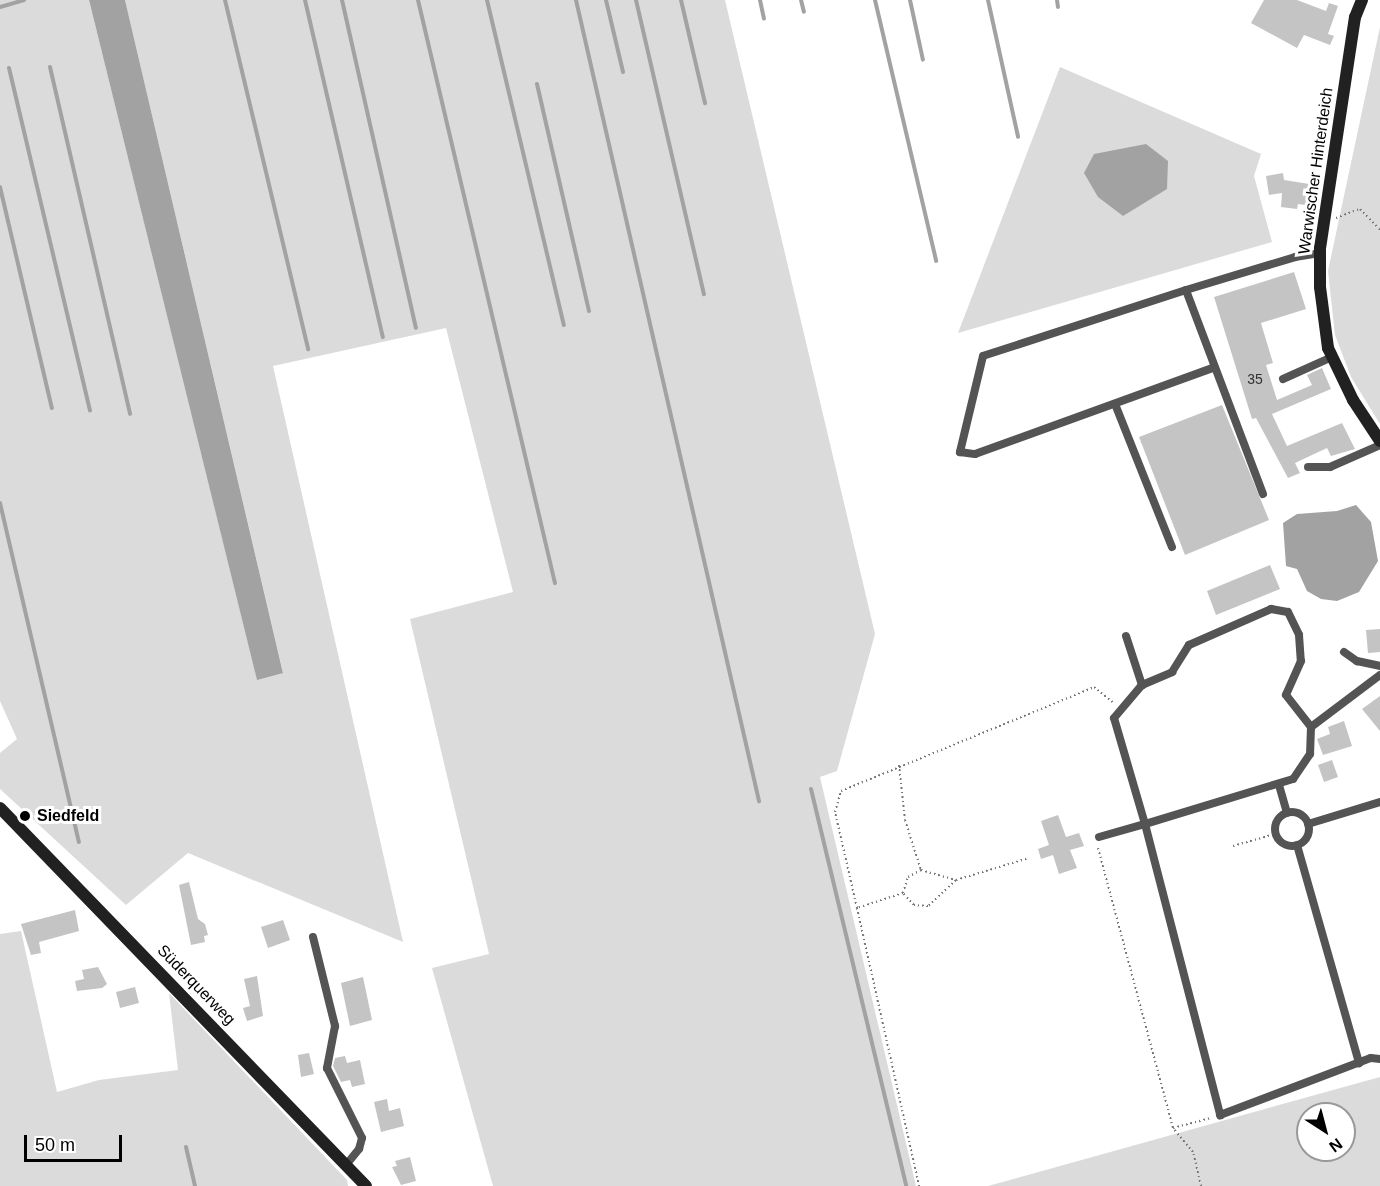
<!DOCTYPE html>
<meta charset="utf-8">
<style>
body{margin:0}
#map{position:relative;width:1380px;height:1186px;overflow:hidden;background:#fff;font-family:Helvetica,sans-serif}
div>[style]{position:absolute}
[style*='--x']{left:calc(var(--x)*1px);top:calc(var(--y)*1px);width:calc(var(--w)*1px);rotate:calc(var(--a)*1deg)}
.green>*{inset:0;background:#dbdbdb}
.water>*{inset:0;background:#a2a2a2}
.stream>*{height:4px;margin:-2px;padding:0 2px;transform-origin:2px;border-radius:2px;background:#a2a2a2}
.building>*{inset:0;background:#c4c4c4}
.path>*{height:2px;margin-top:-1px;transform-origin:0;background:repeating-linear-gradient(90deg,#767676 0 1.5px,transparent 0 4.5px)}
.lane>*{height:8px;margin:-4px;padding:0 4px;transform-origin:4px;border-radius:4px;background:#545454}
.lane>.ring{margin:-4px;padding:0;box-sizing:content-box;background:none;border:8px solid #545454;border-radius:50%}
.secondary>*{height:12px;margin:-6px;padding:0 6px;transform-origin:6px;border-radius:6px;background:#212121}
.dots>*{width:16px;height:16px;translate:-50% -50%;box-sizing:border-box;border:3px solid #fff;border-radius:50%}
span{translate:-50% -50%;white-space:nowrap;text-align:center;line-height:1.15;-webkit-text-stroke:6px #fff;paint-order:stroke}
.number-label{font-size:14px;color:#313131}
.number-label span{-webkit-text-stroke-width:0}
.street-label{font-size:16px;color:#000}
.poi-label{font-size:16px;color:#000;font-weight:700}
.left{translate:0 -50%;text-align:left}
.north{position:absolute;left:1296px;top:1102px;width:60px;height:60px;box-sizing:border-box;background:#fff;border:2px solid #999;border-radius:50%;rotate:144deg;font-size:16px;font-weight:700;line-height:24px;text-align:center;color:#000}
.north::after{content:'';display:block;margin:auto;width:21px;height:27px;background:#000;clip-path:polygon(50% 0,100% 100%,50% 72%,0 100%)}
.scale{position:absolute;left:24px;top:1135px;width:98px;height:27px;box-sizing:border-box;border:3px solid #000;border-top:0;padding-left:8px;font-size:18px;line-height:21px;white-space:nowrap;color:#000;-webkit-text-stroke:4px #fff;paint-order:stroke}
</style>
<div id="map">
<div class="green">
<div style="clip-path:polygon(0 0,89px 0,257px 679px,283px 672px,125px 0,725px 0,875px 634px,837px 771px,820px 777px,916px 1186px,493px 1186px,432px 968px,489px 954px,410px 619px,513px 592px,446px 328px,273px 366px,403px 942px,188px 853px,126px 905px,0 789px,0 753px,17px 739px,0 701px)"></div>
<div style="clip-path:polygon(1380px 27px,1380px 424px,1351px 377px,1335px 335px,1328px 271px)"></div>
<div style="clip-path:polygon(1060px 67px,1261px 154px,1254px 176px,1272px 242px,958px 333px)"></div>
<div style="clip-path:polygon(21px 931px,57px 1092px,99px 1080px,178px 1070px,169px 993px,347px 1180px,348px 1186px,0 1186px,0 934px)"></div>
<div style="clip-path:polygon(evenodd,1380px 1077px,1380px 1186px,988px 1186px,1380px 1077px,1308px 1114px,1344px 1114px,1344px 1150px,1308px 1150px,1308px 1114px)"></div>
</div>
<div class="water">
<div style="clip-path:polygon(89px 0,125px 0,283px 673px,257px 680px)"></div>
<div style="clip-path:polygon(1146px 144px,1168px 161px,1167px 189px,1123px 216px,1098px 197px,1084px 173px,1094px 154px)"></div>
<div style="clip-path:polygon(1356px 505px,1371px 522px,1378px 561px,1359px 592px,1337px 601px,1321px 599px,1307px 591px,1297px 569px,1286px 566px,1283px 523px,1297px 514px,1337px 511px)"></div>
</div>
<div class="stream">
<div style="--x:225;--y:0;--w:359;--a:76.6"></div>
<div style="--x:305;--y:0;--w:346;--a:77"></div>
<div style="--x:342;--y:0;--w:336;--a:77.3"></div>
<div style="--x:418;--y:0;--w:599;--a:76.78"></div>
<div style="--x:487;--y:0;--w:334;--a:76.7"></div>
<div style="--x:576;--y:0;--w:822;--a:77.13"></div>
<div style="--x:606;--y:0;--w:74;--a:76.7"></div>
<div style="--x:636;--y:0;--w:302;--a:77"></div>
<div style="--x:681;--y:0;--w:106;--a:76.9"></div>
<div style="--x:760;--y:0;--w:19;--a:78"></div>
<div style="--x:801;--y:0;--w:12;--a:76"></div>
<div style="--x:875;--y:0;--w:268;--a:76.8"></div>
<div style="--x:910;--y:0;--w:61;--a:77.8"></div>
<div style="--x:988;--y:0;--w:140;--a:77.6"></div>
<div style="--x:1057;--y:0;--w:7;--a:82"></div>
<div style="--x:0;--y:7;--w:25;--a:-16"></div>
<div style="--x:50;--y:67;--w:356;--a:77"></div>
<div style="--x:9;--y:68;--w:352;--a:76.7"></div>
<div style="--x:537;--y:84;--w:233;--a:77.1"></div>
<div style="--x:0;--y:187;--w:227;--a:76.8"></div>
<div style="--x:0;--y:503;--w:348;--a:76.9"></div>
<div style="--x:811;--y:789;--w:408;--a:76.5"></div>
<div style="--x:186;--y:1147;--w:40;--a:77"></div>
</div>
<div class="building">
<div style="clip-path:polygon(1264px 0,1297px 0,1326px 11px,1329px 3px,1338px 6px,1328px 34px,1334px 36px,1330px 45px,1304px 35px,1297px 48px,1251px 23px)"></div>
<div style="clip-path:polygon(1283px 173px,1284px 180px,1316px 185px,1313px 206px,1298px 204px,1297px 209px,1281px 207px,1282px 193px,1269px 195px,1266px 176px)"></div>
<div style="clip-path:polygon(1294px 272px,1306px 309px,1261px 323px,1273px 363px,1266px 365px,1277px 400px,1312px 385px,1307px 375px,1322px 368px,1331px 389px,1272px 414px,1287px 446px,1342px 423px,1355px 449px,1331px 456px,1327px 448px,1295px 463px,1300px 473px,1288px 478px,1256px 418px,1252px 419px,1214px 297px)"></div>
<div style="clip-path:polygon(1222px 405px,1269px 520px,1185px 555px,1139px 437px)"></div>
<div style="clip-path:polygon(1270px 565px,1280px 589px,1216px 615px,1207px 591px)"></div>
<div style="clip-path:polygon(1380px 629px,1380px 652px,1368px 653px,1366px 630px)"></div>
<div style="clip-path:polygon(1380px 696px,1380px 731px,1362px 709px)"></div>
<div style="clip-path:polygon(1344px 721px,1352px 746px,1323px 755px,1317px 739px,1330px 734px,1328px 727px)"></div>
<div style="clip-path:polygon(1332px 760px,1338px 777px,1324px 782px,1318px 765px)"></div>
<div style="clip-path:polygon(1058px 815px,1066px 837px,1079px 833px,1084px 846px,1070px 850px,1077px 868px,1059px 874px,1053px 855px,1041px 859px,1038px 849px,1049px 845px,1041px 821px)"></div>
<div style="clip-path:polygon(189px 882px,198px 919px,205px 924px,208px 935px,204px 936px,205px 942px,191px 945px,179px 885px)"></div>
<div style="clip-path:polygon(75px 910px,79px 931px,39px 942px,41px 953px,31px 955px,21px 924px)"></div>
<div style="clip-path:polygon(283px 920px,290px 940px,268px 948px,261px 927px)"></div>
<div style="clip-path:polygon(98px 967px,107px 984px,102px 988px,77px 991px,75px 981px,84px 979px,82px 970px)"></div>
<div style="clip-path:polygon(257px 976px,263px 1016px,247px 1021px,243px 1008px,250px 1006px,244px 979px)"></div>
<div style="clip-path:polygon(363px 977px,372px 1020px,350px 1026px,341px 983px)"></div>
<div style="clip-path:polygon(135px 987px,139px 1003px,120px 1008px,116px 992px)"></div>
<div style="clip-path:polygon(309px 1053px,314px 1074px,301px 1077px,298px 1055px)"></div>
<div style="clip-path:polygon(345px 1056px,347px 1063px,360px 1060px,365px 1084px,352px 1087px,350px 1080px,341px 1082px,333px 1066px,335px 1058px)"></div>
<div style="clip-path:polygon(387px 1099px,389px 1111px,400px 1108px,404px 1126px,381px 1132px,374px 1102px)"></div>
<div style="clip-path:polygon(410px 1157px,416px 1181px,401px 1185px,392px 1167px,397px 1166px,395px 1161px)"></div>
</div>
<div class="path">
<div style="--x:1336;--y:218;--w:26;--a:-21"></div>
<div style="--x:1360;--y:209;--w:29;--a:46"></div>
<div style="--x:899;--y:765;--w:55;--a:83.8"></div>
<div style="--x:905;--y:820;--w:52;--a:72.3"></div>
<div style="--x:1233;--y:846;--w:44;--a:-15.9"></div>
<div style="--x:1098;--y:848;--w:290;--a:75"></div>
<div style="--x:956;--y:880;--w:38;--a:137"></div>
<div style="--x:928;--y:906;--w:14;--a:-176"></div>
<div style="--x:914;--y:905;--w:16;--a:-133"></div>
<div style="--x:903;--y:893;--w:17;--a:-73"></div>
<div style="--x:908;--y:877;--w:15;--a:-28"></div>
<div style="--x:921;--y:870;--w:36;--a:16"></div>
<div style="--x:956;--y:880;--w:76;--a:-16.8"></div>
<div style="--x:903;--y:893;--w:48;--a:161.9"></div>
<div style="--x:857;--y:908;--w:285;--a:77.4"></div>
<div style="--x:857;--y:908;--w:98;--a:-102.9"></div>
<div style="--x:835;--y:812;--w:22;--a:-74"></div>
<div style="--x:841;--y:791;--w:274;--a:-22.3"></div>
<div style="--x:1094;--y:687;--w:26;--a:39"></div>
<div style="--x:1201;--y:1186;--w:35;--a:-103"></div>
<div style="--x:1193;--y:1152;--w:31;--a:-130"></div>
<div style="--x:1173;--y:1128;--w:38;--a:-15"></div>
</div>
<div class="lane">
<div style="--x:1186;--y:290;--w:213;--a:162"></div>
<div style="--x:983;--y:356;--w:99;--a:103.5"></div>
<div style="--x:960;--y:452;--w:15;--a:8"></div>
<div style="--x:975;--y:454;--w:253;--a:-19.9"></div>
<div style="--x:1283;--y:379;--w:54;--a:-24.2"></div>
<div style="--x:1115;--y:404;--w:154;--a:68.3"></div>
<div style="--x:1308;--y:467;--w:22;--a:0"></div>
<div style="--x:1330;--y:467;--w:55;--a:-23.7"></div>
<div style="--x:1263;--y:494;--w:218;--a:-110.7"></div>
<div style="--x:1186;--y:290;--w:114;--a:-16.8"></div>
<div style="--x:1295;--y:257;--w:25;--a:-9"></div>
<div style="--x:1126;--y:636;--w:52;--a:71.9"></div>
<div style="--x:1142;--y:685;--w:33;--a:-23"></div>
<div style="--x:1172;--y:672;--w:32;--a:-58"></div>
<div style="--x:1189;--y:645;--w:90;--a:-23.7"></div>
<div style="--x:1271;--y:609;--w:17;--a:10"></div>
<div style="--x:1288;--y:612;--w:25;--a:64"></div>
<div style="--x:1299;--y:635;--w:26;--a:86"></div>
<div style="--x:1301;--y:661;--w:37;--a:114"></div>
<div style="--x:1286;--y:695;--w:41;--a:52"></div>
<div style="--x:1344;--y:652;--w:16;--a:35"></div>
<div style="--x:1357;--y:661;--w:24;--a:12"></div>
<div style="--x:1380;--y:675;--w:86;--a:143"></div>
<div style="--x:1311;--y:727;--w:27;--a:92"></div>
<div style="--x:1310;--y:754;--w:30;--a:124"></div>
<div style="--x:1293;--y:779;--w:155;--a:163.1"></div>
<div style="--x:1145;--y:824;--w:301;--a:75.5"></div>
<div style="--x:1220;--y:1115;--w:161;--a:-20.7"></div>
<div style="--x:1371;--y:1058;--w:9;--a:6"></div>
<div style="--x:1279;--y:785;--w:29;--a:74"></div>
<div class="ring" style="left:1275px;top:812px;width:26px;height:26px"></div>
<div style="--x:1308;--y:824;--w:75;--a:-17"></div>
<div style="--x:1099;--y:837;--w:48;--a:-15.8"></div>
<div style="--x:1145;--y:824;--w:110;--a:-106.3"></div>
<div style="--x:1114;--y:718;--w:43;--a:-49.7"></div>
<div style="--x:1297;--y:845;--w:227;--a:74.1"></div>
<div style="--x:313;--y:937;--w:92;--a:76.1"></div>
<div style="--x:335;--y:1026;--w:43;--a:100.8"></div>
<div style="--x:327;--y:1068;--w:78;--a:63.4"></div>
<div style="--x:362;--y:1138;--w:11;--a:105"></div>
<div style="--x:359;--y:1149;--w:21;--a:129"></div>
</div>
<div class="secondary">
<div style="--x:1362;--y:0;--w:18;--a:112"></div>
<div style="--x:1355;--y:17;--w:234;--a:98.6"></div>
<div style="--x:1320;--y:248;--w:39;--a:90"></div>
<div style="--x:1320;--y:287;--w:62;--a:82.5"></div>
<div style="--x:1328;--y:348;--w:58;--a:64.3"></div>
<div style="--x:1353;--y:400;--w:49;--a:56.6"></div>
<div style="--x:0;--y:808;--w:526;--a:45.92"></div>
</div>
<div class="dots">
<div style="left:25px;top:816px;background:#000"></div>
</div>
<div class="number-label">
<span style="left:1255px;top:379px">35</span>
</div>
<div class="street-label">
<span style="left:1316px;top:171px;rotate:-82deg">Warwischer Hinterdeich</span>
<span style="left:196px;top:985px;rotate:46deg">Süderquerweg</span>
</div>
<div class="poi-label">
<span class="left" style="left:37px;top:816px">Siedfeld</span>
</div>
<div class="north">N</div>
<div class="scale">50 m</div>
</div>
